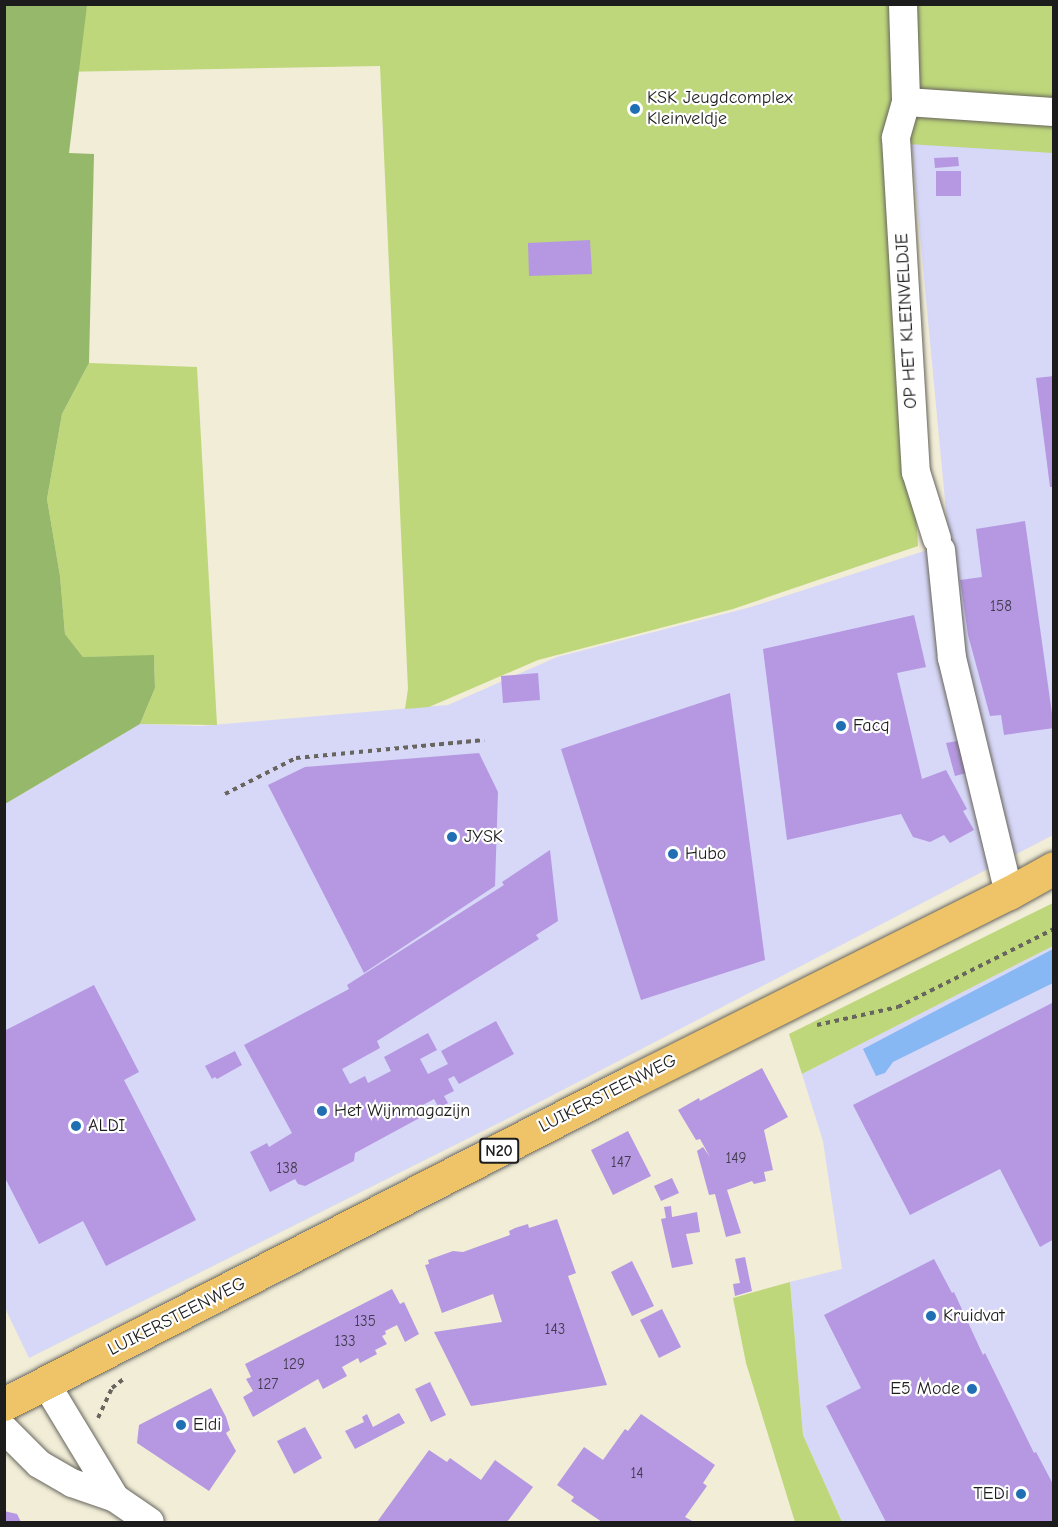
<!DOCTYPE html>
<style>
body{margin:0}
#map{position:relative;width:1058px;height:1527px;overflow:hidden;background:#f1edd7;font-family:"Comic Neue",sans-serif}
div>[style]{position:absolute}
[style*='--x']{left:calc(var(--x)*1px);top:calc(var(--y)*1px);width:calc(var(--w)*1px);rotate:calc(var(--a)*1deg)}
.built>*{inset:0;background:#d7d7f8}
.green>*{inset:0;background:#bed77b}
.forest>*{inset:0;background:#96b86b}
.water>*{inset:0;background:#88b8f3}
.building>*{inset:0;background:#b598e1}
.path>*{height:4px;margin-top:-2px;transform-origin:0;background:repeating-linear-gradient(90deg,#67655d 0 4.5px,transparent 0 9px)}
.roads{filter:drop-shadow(0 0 2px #67655d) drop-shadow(0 0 2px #67655d)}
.minor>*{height:28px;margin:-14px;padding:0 14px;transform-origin:14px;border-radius:14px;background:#fff}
.major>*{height:33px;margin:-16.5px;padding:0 16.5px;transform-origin:16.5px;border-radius:16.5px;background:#efc469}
.dots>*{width:16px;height:16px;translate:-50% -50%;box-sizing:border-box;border:3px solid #fff;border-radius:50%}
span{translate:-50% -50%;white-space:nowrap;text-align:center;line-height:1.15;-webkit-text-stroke:4.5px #fff;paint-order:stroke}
.number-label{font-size:15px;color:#423b4d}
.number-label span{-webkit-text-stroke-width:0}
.shield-label span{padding:2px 4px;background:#fff;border:2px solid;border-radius:4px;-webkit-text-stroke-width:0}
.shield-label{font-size:16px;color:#1c1c1c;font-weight:700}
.poi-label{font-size:18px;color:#1c1c1c}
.left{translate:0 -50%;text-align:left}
.right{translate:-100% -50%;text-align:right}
.street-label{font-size:18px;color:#1c1c1c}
.frame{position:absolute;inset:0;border:6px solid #1c1c1c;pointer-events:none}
</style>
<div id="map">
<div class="built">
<div style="clip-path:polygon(911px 140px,1053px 149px,1053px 835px,503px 1121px,29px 1358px,5px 1308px,5px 804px,140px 724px,201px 726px,448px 705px,557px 657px,751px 607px,949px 543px)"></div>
<div style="clip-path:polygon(1053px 946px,1053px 1522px,842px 1522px,803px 1435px,790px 1282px,842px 1269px,823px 1141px,802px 1074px)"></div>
</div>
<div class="green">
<div style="clip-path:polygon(68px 5px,1053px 5px,1053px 153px,891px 143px,918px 546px,733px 609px,538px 660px,429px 707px,405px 709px,408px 689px,380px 66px,60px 72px)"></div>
<div style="clip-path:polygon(89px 363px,197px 367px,217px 725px,140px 724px,155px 688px,154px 656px,83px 657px,65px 634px,60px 576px,47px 499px,62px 414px)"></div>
<div style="clip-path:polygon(1053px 903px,1053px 946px,802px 1074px,789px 1034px)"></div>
<div style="clip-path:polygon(790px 1282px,803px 1435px,842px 1522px,795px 1522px,746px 1363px,733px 1298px)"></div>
</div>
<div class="forest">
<div style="clip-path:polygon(4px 5px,87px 5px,69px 153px,94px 154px,89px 363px,62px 414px,47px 499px,60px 576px,65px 634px,83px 657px,154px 655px,155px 688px,140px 724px,5px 804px)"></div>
</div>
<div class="water">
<div style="clip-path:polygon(1053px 949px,1053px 983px,893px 1062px,885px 1073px,876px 1076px,863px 1049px)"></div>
</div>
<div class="building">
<div style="clip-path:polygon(958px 157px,959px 166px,935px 168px,934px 158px)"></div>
<div style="clip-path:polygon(936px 171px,961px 171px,961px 196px,936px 196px)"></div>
<div style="clip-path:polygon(590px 240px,592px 274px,529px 276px,528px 243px)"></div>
<div style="clip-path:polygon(1054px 376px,1054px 487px,1050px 487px,1036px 378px)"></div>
<div style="clip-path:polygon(1025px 521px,1054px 728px,1004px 735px,1001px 715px,990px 716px,968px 635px,960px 580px,982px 577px,976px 529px)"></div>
<div style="clip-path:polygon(914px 615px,926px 667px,897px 673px,922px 779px,946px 770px,967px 809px,963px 811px,974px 830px,950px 843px,944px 835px,930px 842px,913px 837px,901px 814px,787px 840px,763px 649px)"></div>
<div style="clip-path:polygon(538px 673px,540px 700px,503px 703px,501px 676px)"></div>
<div style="clip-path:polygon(730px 693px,765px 960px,641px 1000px,561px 749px)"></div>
<div style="clip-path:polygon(963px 740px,971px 772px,955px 776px,946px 743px)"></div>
<div style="clip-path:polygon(479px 753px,498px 792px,495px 886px,364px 973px,268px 785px,305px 767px)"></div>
<div style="clip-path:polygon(550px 850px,558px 921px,536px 935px,539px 939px,377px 1041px,380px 1048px,342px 1069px,350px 1084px,365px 1076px,368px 1083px,391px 1071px,384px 1057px,428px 1033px,437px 1050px,420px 1059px,428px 1074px,448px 1064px,441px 1051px,496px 1021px,514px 1054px,459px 1084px,454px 1076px,448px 1079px,454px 1091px,444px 1096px,448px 1103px,439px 1108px,434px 1099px,421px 1106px,425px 1115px,355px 1153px,354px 1161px,305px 1186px,298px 1184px,295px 1179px,270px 1192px,250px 1152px,267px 1143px,269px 1147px,292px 1133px,244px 1045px,349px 989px,347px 985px,504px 885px,502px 882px)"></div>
<div style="clip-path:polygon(94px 985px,139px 1072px,124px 1080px,196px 1220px,106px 1266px,83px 1221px,39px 1244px,4px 1176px,4px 1031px)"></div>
<div style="clip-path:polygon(1054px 1002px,1054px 1239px,1040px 1247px,1000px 1169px,910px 1215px,853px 1105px)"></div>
<div style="clip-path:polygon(235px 1051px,242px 1065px,217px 1079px,215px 1077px,212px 1079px,205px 1066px)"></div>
<div style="clip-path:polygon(762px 1068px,788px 1117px,764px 1130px,773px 1170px,764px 1172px,766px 1181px,754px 1184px,752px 1181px,727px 1190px,741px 1233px,726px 1237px,715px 1194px,709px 1195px,697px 1151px,703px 1147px,710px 1157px,700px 1139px,696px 1140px,678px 1110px,699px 1098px,700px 1101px)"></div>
<div style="clip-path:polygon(628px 1131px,651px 1176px,613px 1195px,591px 1150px)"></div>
<div style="clip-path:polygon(672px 1178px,679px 1193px,661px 1201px,654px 1186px)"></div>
<div style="clip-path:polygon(671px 1206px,672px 1217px,697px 1212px,700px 1232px,686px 1234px,693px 1264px,672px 1268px,661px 1219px,666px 1218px,664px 1207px)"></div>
<div style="clip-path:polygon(557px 1219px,576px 1273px,568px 1276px,607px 1385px,471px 1406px,434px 1332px,502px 1322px,493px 1294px,442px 1313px,425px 1265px,429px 1264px,428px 1260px,453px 1251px,463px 1252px,510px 1235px,509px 1231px,515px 1228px,528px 1224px,529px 1228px)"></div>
<div style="clip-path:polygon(745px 1257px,752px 1291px,735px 1296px,733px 1284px,740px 1283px,735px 1259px)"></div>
<div style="clip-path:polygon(934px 1259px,952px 1293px,954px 1292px,983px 1355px,985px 1353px,1034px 1453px,1036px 1452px,1054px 1486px,1054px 1522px,886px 1522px,826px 1406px,861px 1388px,824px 1315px)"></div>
<div style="clip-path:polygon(632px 1261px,654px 1306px,632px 1316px,611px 1272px)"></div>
<div style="clip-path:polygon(392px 1289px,400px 1304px,404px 1302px,419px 1334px,405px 1342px,397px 1325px,385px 1331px,386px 1334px,382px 1336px,387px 1344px,375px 1350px,377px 1354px,360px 1363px,358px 1358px,342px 1367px,347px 1376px,323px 1389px,318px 1379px,253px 1417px,243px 1397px,253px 1391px,246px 1379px,251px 1377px,245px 1364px)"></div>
<div style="clip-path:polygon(662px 1309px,681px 1347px,659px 1358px,640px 1320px)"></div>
<div style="clip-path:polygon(430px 1382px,446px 1415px,431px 1422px,415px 1389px)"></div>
<div style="clip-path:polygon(211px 1388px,226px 1417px,230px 1430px,226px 1433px,236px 1451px,209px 1491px,137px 1443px,139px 1425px)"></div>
<div style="clip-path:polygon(399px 1413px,405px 1423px,355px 1449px,345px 1431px,364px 1422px,362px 1417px,367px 1414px,373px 1427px)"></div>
<div style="clip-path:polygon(641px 1414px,715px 1465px,703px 1483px,707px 1486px,685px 1517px,694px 1522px,602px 1522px,571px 1501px,574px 1497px,557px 1485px,584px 1447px,603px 1460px,625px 1429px,628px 1431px)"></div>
<div style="clip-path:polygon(305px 1427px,322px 1458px,294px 1474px,277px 1441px)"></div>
<div style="clip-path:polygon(429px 1450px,447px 1462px,450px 1458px,481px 1480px,495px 1460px,533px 1487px,507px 1522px,377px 1522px)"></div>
<div style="clip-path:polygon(4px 1511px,17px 1514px,21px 1522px,4px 1522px)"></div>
</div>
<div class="path">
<div style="--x:225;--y:794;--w:80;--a:-26.9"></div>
<div style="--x:296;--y:758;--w:189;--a:-5.5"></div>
<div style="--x:817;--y:1025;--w:83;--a:-12.5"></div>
<div style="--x:898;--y:1007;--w:174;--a:-26.6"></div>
<div style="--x:98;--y:1418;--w:33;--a:-65"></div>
<div style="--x:112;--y:1388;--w:16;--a:-38"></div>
</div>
<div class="roads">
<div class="minor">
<div style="--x:903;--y:4;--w:98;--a:88.2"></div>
<div style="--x:906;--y:102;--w:37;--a:106"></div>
<div style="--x:896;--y:138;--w:335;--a:86.6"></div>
<div style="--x:916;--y:472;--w:70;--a:72.6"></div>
<div style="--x:906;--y:102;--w:148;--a:3.9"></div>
<div style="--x:941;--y:550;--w:109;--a:84.2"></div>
<div style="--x:952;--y:658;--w:242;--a:76.4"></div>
<div style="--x:46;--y:1384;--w:133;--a:58.8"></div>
<div style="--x:4;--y:1429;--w:49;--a:45"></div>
<div style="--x:39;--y:1464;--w:38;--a:30"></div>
<div style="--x:72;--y:1483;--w:46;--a:19.2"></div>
<div style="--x:115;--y:1498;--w:42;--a:34.4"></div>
</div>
<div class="major">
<div style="--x:4;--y:1404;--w:707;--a:-27.18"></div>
<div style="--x:633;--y:1081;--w:420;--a:-26.6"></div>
<div style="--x:1009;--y:893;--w:51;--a:-29.1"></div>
</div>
</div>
<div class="dots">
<div style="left:635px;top:109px;background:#1f6fb2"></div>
<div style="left:841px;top:726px;background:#1f6fb2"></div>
<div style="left:452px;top:837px;background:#1f6fb2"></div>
<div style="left:673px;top:854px;background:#1f6fb2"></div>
<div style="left:322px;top:1111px;background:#1f6fb2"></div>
<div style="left:76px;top:1126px;background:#1f6fb2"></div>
<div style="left:931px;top:1316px;background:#1f6fb2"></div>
<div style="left:972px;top:1389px;background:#1f6fb2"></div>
<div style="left:181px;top:1425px;background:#1f6fb2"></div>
<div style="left:1021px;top:1494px;background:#1f6fb2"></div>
</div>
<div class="number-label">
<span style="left:1001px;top:607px">158</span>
<span style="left:736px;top:1159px">149</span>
<span style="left:621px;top:1163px">147</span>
<span style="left:287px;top:1169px">138</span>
<span style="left:365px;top:1322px">135</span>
<span style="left:555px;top:1330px">143</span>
<span style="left:345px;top:1342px">133</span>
<span style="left:294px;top:1365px">129</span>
<span style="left:268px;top:1385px">127</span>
<span style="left:637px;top:1474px">14</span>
</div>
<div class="shield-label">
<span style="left:499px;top:1151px">N20</span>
</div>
<div class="poi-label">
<span class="left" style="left:647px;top:109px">KSK Jeugdcomplex<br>Kleinveldje</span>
<span class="left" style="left:853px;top:726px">Facq</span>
<span class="left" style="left:464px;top:837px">JYSK</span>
<span class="left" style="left:685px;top:854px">Hubo</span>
<span class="left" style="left:334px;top:1111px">Het Wijnmagazijn</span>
<span class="left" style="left:88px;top:1126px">ALDI</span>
<span class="left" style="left:943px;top:1316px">Kruidvat</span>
<span class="right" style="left:960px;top:1389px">E5 Mode</span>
<span class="left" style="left:193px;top:1425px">Eldi</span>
<span class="right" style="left:1009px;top:1494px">TEDi</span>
</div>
<div class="street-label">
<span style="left:907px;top:321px;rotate:-93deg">OP HET KLEINVELDJE</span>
<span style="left:608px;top:1094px;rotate:-27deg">LUIKERSTEENWEG</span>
<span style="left:177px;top:1317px;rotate:-27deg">LUIKERSTEENWEG</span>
</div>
<div class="frame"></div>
</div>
